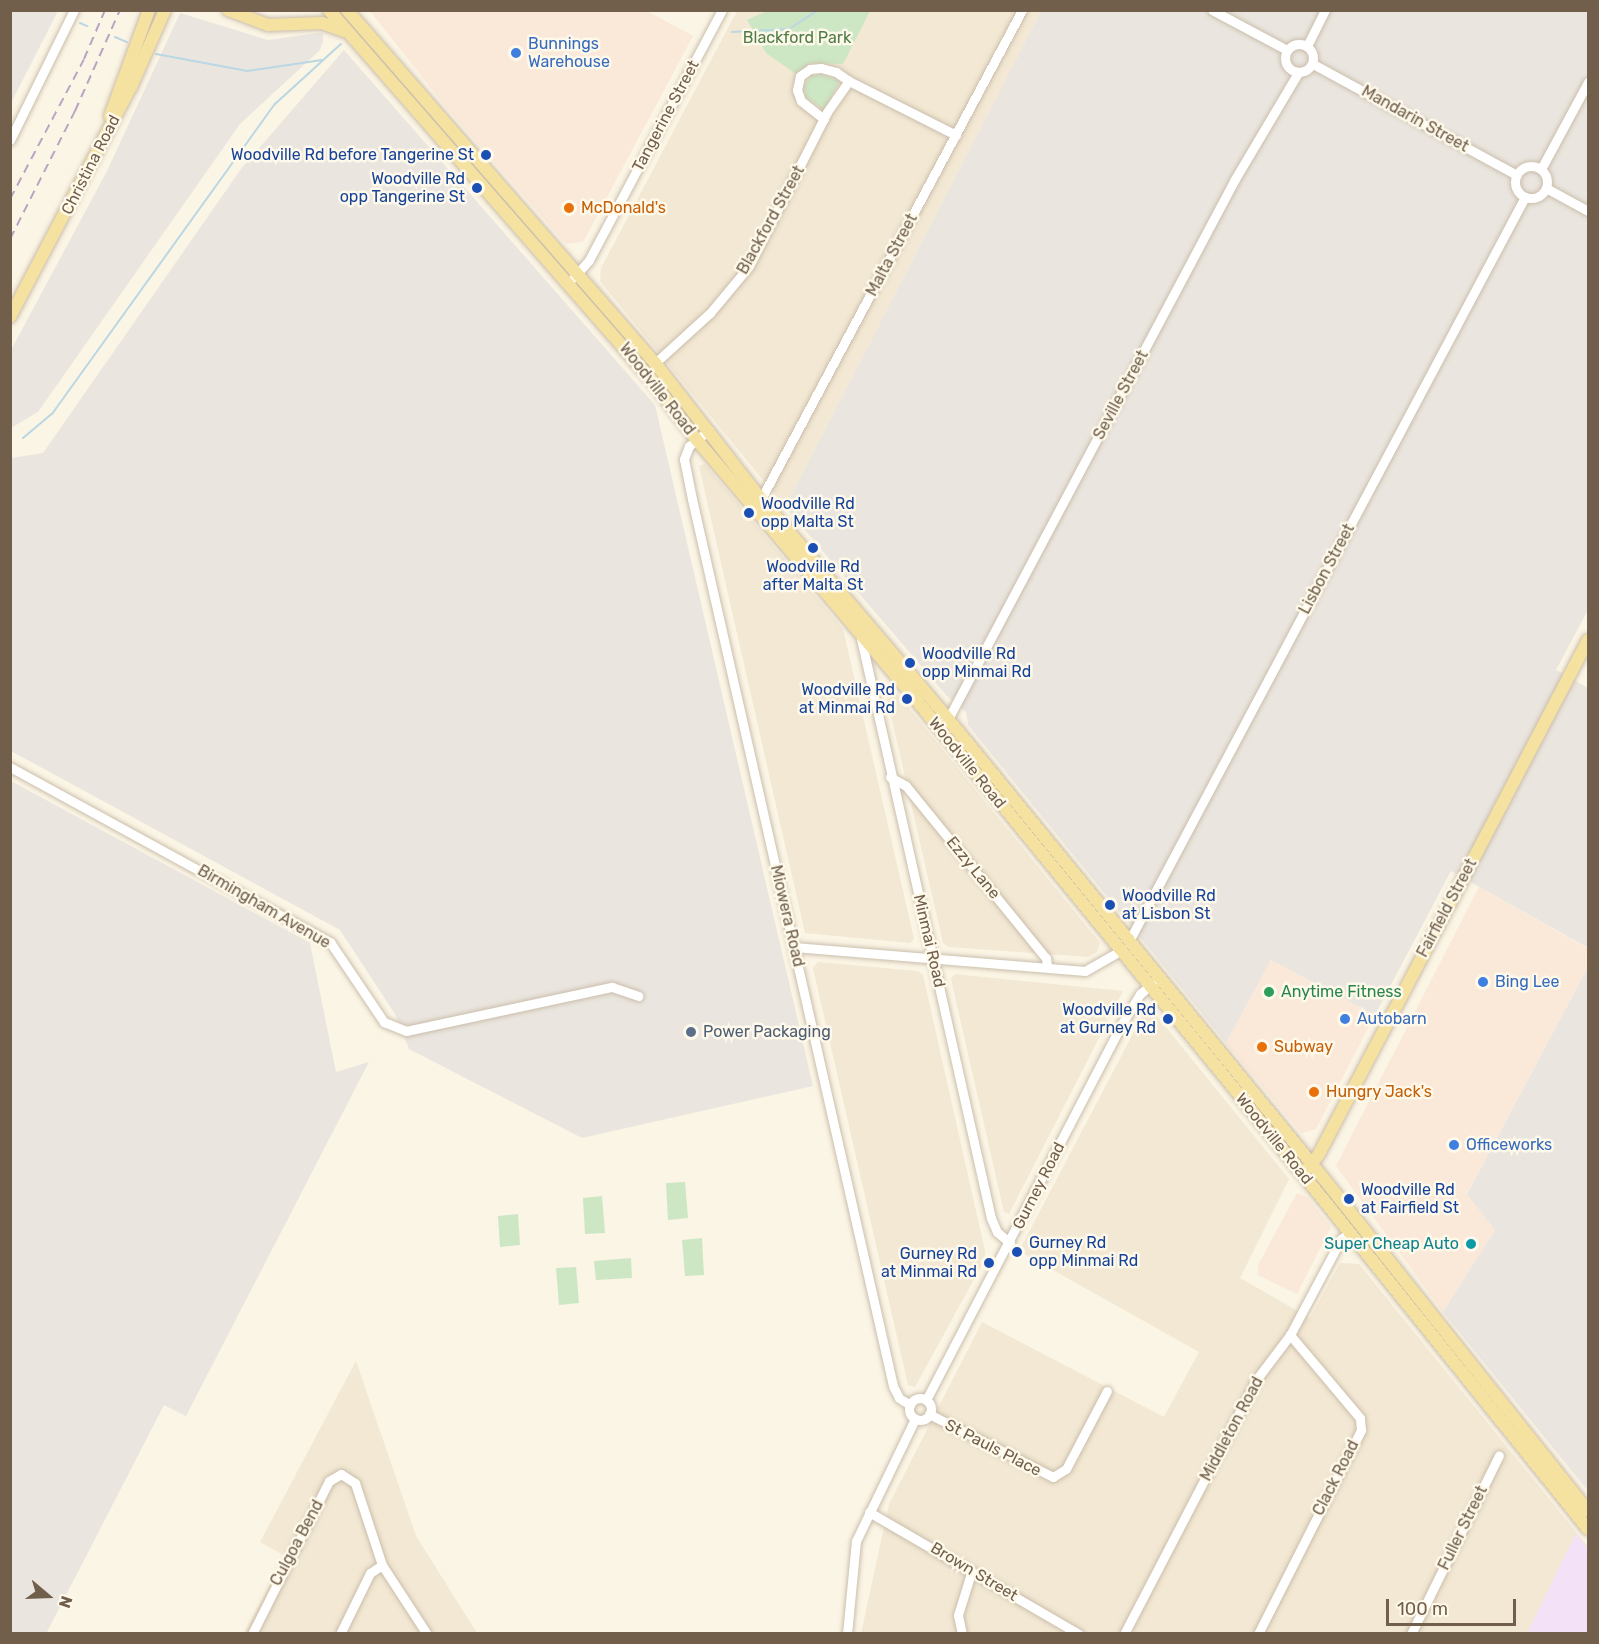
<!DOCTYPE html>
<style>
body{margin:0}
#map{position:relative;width:1599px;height:1644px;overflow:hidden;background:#fbf5e5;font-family:Rubik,sans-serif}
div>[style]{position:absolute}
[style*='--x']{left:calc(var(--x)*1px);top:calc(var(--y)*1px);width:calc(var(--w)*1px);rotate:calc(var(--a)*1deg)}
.residential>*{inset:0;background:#f2e8d3}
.commercial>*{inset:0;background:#fae8d9}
.industrial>*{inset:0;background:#eae6df}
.education>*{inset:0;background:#f2e1f7}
.green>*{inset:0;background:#cde7c4}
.stream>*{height:2px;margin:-1px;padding:0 1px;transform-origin:1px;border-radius:1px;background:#bad7e3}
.roads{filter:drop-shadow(0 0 2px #cbbeac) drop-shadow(0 0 2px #cbbeac)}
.minor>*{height:9px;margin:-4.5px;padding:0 4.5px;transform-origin:4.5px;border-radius:4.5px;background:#fff}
.minor>.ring{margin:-4.5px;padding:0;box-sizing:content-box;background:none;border:9px solid #fff;border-radius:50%}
.major>*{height:12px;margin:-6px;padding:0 6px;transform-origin:6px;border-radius:6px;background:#f5e2a1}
.rail>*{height:2px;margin-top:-1px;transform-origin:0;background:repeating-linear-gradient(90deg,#b9a4c3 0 9px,transparent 0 15px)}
.dots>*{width:16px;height:16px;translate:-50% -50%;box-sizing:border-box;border:3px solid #fef9ea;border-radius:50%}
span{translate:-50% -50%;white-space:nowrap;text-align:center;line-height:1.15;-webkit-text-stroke:5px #fef9ea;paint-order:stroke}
.park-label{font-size:16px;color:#4f7c47}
.shop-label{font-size:16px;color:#366cbe}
.left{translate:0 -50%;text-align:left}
.street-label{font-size:16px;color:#715f4c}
.transit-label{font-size:16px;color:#164399}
.right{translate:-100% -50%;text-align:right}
.food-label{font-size:16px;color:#c56008}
.leisure-label{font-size:16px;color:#27864d}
.service-label{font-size:16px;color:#4e5e75}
.culture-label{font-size:16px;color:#0d838f}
.frame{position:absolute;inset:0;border:12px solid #715f4c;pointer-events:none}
.north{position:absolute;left:18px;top:1566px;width:60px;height:60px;-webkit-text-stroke:4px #fef9ea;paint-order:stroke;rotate:109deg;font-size:16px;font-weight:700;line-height:24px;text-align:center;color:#715f4c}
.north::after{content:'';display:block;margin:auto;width:21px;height:27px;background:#715f4c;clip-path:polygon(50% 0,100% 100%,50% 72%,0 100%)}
.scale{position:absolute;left:1386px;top:1599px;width:130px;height:27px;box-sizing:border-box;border:3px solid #715f4c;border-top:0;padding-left:8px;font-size:18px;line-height:21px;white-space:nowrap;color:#715f4c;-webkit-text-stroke:4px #fef9ea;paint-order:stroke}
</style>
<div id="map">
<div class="residential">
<div style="clip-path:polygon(737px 11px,1041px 11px,785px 507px,600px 281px,601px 268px)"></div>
<div style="clip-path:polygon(705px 464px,843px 629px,914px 939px,910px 943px,805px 933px,699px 466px)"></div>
<div style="clip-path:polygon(895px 691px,1100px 943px,1097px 952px,1088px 957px,949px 947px,943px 943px,886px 694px)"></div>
<div style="clip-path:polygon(818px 962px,918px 971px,923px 975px,985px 1251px,985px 1259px,915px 1387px,908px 1385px,813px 968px)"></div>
<div style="clip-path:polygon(955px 974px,1123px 991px,1009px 1214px,1004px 1212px,951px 979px)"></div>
<div style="clip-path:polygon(1148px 1005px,1289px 1179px,1240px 1278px,1310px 1318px,1340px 1263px,1359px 1264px,1588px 1547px,1588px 1633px,861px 1634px,889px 1504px,982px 1322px,1164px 1417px,1199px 1352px,1019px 1251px)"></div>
<div style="clip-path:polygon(356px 1361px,416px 1536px,477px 1633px,244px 1634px,285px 1556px,260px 1542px)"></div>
</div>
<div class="commercial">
<div style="clip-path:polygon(370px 11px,647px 11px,693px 36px,583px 242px,566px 244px,445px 106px)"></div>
<div style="clip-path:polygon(1479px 887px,1588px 949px,1588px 967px,1467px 1193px,1495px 1230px,1443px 1312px,1336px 1166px)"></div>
<div style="clip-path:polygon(1271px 960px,1375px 1015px,1316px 1129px,1301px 1133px,1226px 1043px)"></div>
<div style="clip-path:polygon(1297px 1193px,1307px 1197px,1331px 1227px,1297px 1294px,1258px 1275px,1258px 1265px)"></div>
</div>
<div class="industrial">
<div style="clip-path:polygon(11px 10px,58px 11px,11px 103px,10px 11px)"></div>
<div style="clip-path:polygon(1041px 11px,1588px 11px,1588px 610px,1556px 670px,1588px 688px,1588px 948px,1451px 871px,1375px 1015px,1271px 960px,1226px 1043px,968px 725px,966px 712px,946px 695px,785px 507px)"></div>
<div style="clip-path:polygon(180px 13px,268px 40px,317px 33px,323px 33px,323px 41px,320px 50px,240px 124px,38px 412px,11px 428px,11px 350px,107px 171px)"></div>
<div style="clip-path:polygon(344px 50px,655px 405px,813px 1086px,582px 1138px,409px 1049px,395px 1014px,340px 930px,11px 751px,11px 458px,43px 453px,241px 169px)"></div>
<div style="clip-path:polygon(11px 781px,310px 943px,336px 1072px,369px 1062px,186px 1416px,164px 1405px,46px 1634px,10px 1633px)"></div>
<div style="clip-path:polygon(1588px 967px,1588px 1491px,1443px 1312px,1495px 1230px,1467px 1194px)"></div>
</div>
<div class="education">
<div style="clip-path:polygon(1576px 1534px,1588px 1549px,1588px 1633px,1527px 1633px)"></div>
</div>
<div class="green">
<div style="clip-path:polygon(767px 11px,870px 11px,843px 64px,811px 63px,796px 74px,766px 53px,747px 20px)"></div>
<div style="clip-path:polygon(820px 74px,840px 81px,824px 110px,806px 97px,804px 86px,811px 76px)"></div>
<div style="clip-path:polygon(685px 1182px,688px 1218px,668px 1220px,666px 1183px)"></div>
<div style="clip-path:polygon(602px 1196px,605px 1233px,585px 1234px,583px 1198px)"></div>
<div style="clip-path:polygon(518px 1214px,520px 1245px,500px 1247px,498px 1216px)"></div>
<div style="clip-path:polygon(702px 1238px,704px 1275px,685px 1276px,682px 1240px)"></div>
<div style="clip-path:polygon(631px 1258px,632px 1278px,596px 1280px,594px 1261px)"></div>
<div style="clip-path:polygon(576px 1267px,579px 1303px,559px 1305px,556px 1268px)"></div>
</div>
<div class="stream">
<div style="--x:80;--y:23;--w:8;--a:23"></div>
<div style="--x:732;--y:32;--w:57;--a:-3"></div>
<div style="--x:789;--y:29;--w:35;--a:-33"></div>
<div style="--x:115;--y:37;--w:13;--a:23"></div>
<div style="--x:156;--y:54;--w:93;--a:10.6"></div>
<div style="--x:247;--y:71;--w:76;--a:-8.3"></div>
<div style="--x:23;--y:438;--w:38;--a:-40"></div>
<div style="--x:52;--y:414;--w:382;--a:-54.3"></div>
<div style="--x:275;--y:104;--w:89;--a:-42.3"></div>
</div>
<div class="roads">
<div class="minor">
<div style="--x:1212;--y:10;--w:85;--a:28.1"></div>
<div class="ring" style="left:1285px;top:44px;width:19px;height:19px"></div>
<div style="--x:1307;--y:46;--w:40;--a:-63.4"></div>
<div style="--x:1313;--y:64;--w:232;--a:28.6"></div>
<div style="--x:824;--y:119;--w:29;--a:-142"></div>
<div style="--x:801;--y:101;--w:12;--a:-110"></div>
<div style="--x:797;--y:90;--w:14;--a:-78"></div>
<div style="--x:800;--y:76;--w:12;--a:-35"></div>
<div style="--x:810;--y:69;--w:11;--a:-5"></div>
<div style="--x:821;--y:68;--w:16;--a:15"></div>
<div style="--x:836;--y:72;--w:16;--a:35"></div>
<div style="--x:10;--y:140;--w:145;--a:-63.8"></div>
<div class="ring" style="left:1515px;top:166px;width:23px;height:23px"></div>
<div style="--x:1541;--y:169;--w:99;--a:-61.6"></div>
<div style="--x:1546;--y:188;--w:48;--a:28.7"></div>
<div style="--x:573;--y:278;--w:24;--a:-48"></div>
<div style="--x:589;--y:260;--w:283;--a:-62"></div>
<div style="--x:655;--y:363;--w:74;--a:-42.3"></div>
<div style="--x:710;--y:313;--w:61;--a:-50.3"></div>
<div style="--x:749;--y:266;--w:173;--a:-63.1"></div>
<div style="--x:827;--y:112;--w:38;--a:-55"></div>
<div style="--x:849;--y:81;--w:120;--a:26.8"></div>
<div style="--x:709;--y:430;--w:26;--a:141"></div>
<div style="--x:689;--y:446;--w:14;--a:111"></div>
<div style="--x:684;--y:459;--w:41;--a:78.7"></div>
<div style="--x:692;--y:499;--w:909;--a:77.23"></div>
<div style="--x:893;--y:1386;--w:13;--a:63"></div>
<div style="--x:899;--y:1398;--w:13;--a:32"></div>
<div style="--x:761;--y:499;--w:554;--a:-61.91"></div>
<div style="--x:860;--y:634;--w:599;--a:77.36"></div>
<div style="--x:991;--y:1218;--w:15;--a:67"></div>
<div style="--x:997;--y:1232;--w:17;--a:40"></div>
<div style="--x:948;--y:719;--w:612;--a:-62.01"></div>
<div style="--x:1235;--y:179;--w:123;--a:-59.3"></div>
<div style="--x:10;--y:767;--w:365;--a:28.7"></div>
<div style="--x:330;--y:942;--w:97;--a:56"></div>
<div style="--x:384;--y:1022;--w:24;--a:22"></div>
<div style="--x:406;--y:1031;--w:211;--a:-12.1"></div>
<div style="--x:612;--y:987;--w:28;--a:19"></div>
<div style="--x:890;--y:777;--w:18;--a:29"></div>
<div style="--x:906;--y:786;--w:222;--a:50.9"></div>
<div style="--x:1046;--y:958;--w:8;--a:83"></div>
<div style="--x:1129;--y:941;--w:843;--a:-61.98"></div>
<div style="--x:794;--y:947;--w:292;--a:4.7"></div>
<div style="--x:1085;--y:971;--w:40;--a:-29.7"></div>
<div class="ring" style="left:909px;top:1398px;width:13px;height:13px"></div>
<div style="--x:926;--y:1400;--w:426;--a:-62.5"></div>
<div style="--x:1123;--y:1022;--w:33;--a:-59"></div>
<div style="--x:1140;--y:994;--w:18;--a:-41"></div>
<div style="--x:929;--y:1414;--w:139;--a:26.9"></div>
<div style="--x:1053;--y:1477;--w:15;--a:-32"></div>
<div style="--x:1066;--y:1469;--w:88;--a:-62.3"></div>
<div style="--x:869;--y:1512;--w:243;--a:30.2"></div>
<div style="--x:252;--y:1634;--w:171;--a:-63.3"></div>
<div style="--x:329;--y:1481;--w:14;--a:-30"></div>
<div style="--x:341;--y:1474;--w:17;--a:33"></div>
<div style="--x:355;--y:1483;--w:86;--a:71.8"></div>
<div style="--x:382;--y:1565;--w:82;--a:56.9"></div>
<div style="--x:340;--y:1634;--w:68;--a:-63.8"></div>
<div style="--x:370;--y:1573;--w:14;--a:-34"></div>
<div style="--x:847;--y:1634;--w:93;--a:-84.5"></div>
<div style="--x:856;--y:1541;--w:136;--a:-64.2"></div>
<div style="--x:962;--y:1634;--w:19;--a:-102"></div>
<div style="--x:958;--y:1615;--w:44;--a:-72.8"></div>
<div style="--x:1124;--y:1634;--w:286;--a:-62.5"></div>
<div style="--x:1256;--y:1380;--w:56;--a:-52.9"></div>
<div style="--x:1290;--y:1335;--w:109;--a:-62"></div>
<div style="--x:1341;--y:1239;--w:11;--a:-38"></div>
<div style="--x:1258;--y:1634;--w:229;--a:-63.2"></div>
<div style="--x:1361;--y:1430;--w:12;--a:-95"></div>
<div style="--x:1360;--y:1418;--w:109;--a:-130.1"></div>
<div style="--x:1411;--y:1634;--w:199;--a:-63.8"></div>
</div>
<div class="major">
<div style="--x:228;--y:10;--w:43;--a:20.6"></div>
<div style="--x:268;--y:25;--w:54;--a:-2.1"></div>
<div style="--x:322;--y:23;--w:23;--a:20"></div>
<div style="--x:329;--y:10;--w:490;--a:48.9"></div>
<div style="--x:651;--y:379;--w:75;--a:53.1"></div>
<div style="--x:696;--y:439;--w:322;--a:49.8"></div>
<div style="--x:904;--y:685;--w:505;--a:50.7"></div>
<div style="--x:1224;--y:1076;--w:581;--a:51.22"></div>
<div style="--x:347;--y:10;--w:468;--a:48.9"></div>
<div style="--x:655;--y:363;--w:172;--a:52.1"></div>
<div style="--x:761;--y:499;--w:289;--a:49.6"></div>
<div style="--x:948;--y:719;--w:575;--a:50.72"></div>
<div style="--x:1312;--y:1164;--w:443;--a:51.5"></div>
<div style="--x:110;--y:116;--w:113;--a:-69.8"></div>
<div style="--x:10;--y:317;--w:260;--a:-62.3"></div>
<div style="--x:131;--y:87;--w:84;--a:-66.2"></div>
<div style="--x:1307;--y:1169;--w:19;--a:-51"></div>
<div style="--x:1319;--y:1154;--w:580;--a:-62.37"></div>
</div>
</div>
<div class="rail">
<div style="--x:10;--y:199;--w:158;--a:-62.1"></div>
<div style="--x:84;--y:59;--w:53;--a:-66.8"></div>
<div style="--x:10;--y:239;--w:144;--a:-63.1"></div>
<div style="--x:75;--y:111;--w:111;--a:-66"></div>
</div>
<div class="dots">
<div style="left:516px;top:53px;background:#3f7fe0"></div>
<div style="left:486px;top:155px;background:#1a4fb4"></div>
<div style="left:477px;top:188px;background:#1a4fb4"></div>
<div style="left:569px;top:208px;background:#e8710a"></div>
<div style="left:749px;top:513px;background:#1a4fb4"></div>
<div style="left:813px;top:548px;background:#1a4fb4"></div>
<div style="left:910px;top:663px;background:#1a4fb4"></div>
<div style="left:907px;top:699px;background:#1a4fb4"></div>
<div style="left:1110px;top:905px;background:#1a4fb4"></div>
<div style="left:1483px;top:982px;background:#3f7fe0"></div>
<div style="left:1269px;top:992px;background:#2e9e5b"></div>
<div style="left:1168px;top:1019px;background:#1a4fb4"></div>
<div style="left:1345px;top:1019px;background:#3f7fe0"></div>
<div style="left:691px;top:1032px;background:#5c6f8a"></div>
<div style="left:1262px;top:1047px;background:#e8710a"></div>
<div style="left:1314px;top:1092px;background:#e8710a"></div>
<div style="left:1454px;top:1145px;background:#3f7fe0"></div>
<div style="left:1349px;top:1199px;background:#1a4fb4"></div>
<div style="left:1471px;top:1244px;background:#0f9aa8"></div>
<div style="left:1017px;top:1252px;background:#1a4fb4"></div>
<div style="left:989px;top:1263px;background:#1a4fb4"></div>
</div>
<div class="park-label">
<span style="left:797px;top:38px">Blackford Park</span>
</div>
<div class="shop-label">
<span class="left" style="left:528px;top:53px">Bunnings<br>Warehouse</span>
<span class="left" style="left:1495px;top:982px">Bing Lee</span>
<span class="left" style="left:1357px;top:1019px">Autobarn</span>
<span class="left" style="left:1466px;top:1145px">Officeworks</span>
</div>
<div class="street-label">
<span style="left:666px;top:116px;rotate:-62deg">Tangerine Street</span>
<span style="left:1415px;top:119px;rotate:29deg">Mandarin Street</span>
<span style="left:91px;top:165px;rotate:-63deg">Christina Road</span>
<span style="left:771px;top:220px;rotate:-61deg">Blackford Street</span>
<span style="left:892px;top:255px;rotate:-62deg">Malta Street</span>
<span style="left:657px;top:389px;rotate:52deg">Woodville Road</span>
<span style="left:1121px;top:395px;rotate:-62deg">Seville Street</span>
<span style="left:1327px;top:569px;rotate:-62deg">Lisbon Street</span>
<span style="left:967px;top:763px;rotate:51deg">Woodville Road</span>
<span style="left:973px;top:868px;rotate:51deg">Ezzy Lane</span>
<span style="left:264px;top:907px;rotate:30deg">Birmingham Avenue</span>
<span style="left:1447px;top:908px;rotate:-62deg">Fairfield Street</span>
<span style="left:787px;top:916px;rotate:77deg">Miowera Road</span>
<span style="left:929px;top:941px;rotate:77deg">Minmai Road</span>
<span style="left:1274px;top:1139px;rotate:51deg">Woodville Road</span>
<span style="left:1039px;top:1186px;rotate:-63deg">Gurney Road</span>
<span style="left:1232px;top:1429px;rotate:-62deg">Middleton Road</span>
<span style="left:993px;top:1448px;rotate:27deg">St Pauls Place</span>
<span style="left:1336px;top:1478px;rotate:-63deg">Clack Road</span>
<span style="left:1463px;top:1528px;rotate:-64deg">Fuller Street</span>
<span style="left:297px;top:1543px;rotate:-62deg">Culgoa Bend</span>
<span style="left:974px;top:1572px;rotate:31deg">Brown Street</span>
</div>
<div class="transit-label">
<span class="right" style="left:474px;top:155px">Woodville Rd before Tangerine St</span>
<span class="right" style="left:465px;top:188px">Woodville Rd<br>opp Tangerine St</span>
<span class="left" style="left:761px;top:513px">Woodville Rd<br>opp Malta St</span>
<span style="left:813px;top:576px">Woodville Rd<br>after Malta St</span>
<span class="left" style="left:922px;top:663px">Woodville Rd<br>opp Minmai Rd</span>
<span class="right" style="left:895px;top:699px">Woodville Rd<br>at Minmai Rd</span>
<span class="left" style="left:1122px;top:905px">Woodville Rd<br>at Lisbon St</span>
<span class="right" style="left:1156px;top:1019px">Woodville Rd<br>at Gurney Rd</span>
<span class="left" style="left:1361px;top:1199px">Woodville Rd<br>at Fairfield St</span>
<span class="left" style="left:1029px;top:1252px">Gurney Rd<br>opp Minmai Rd</span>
<span class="right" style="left:977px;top:1263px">Gurney Rd<br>at Minmai Rd</span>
</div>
<div class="food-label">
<span class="left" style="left:581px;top:208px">McDonald's</span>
<span class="left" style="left:1274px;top:1047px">Subway</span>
<span class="left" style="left:1326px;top:1092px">Hungry Jack's</span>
</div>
<div class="leisure-label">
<span class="left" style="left:1281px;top:992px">Anytime Fitness</span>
</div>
<div class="service-label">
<span class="left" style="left:703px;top:1032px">Power Packaging</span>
</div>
<div class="culture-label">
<span class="right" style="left:1459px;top:1244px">Super Cheap Auto</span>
</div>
<div class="frame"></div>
<div class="north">N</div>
<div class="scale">100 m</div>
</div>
